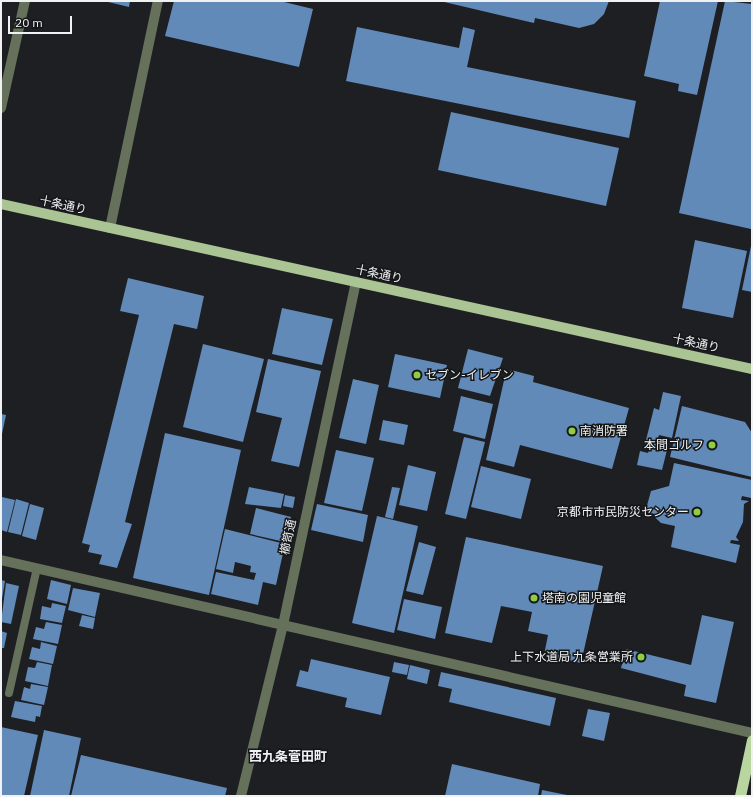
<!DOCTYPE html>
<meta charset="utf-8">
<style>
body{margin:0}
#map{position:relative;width:753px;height:797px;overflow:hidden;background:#1d1f22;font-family:"IBM Plex Sans","Noto Sans JP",sans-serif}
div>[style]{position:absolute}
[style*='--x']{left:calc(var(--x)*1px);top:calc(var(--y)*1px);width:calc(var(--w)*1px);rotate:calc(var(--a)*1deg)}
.building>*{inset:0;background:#618ab9}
.service>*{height:8px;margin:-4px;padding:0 4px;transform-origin:4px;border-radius:4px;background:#65715a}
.minor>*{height:10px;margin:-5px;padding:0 5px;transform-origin:5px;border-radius:5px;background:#65715a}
.tertiary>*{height:10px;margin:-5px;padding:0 5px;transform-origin:5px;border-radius:5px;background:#65715a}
.primary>*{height:10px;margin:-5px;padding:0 5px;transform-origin:5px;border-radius:5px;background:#abc494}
.trunk>*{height:11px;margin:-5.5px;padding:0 5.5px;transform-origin:5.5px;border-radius:5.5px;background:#b9d5a0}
.dots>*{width:11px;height:11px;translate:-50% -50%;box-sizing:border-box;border:2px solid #141618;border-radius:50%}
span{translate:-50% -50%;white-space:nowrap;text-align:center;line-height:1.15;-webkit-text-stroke:3px #141618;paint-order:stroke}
.street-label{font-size:12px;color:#f0f1f3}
.poi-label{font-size:12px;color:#f0f1f3}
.left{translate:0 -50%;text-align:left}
.right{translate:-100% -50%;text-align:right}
.neighbourhood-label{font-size:13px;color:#f0f1f3;font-weight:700}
.frame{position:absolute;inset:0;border:2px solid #f0f1f3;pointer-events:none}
.scale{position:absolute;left:8px;top:16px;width:64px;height:18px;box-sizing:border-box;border:2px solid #f0f1f3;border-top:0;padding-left:5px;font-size:12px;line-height:14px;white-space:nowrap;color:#f0f1f3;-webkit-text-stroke:3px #141618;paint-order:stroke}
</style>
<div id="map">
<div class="building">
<div style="clip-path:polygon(104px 1px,130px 1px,129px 7px)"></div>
<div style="clip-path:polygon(174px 1px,280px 1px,313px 9px,299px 67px,165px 36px)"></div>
<div style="clip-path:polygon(440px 1px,609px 1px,604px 14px,594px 24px,579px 28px,535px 18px,534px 23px)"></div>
<div style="clip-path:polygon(660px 1px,718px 1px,697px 95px,678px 91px,679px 84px,644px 76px)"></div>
<div style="clip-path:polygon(725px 1px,752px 4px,751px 229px,679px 213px)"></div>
<div style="clip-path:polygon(357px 27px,459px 48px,463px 27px,475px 30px,467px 67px,636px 101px,629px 138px,346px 81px)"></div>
<div style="clip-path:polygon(451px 112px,619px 148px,606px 206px,438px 170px)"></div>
<div style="clip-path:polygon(695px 240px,747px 251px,733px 318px,682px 308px)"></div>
<div style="clip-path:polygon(751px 246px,752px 246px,752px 292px,742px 290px)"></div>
<div style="clip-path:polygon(128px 278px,204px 296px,197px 329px,174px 324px,125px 522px,132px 524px,117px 568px,99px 564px,102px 555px,88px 552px,90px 545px,82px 543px,139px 315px,120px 311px)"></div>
<div style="clip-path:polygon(282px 308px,333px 319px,322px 365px,272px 354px)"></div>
<div style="clip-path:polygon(203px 344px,264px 359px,243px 442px,183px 427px)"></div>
<div style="clip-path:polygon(468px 349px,503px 358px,490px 396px,458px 388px)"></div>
<div style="clip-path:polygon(395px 354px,447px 365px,440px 398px,388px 387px)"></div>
<div style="clip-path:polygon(268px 359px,321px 371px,299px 467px,271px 461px,282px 418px,256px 412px)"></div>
<div style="clip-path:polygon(511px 370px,534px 376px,533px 382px,629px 408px,612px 469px,520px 445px,514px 467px,486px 460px,505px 376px,509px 377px)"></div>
<div style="clip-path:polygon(353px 379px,379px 385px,366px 444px,339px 438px)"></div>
<div style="clip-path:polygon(663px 392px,681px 396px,672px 438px,659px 435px,656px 443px,668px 446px,662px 470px,637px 465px,640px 451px,648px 453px,650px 445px,645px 444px,654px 408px,659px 410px)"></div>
<div style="clip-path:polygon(461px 396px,493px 404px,485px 439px,453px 431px)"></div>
<div style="clip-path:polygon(682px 406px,745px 422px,752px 433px,752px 477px,670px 457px)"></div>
<div style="clip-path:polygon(1px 414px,6px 415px,2px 434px,1px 434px)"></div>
<div style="clip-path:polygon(383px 420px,408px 425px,404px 445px,379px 440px)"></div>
<div style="clip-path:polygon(165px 433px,241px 450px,209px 595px,133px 578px)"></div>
<div style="clip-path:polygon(464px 437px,485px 442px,466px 519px,445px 514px)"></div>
<div style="clip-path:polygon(336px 450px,374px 458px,362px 511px,324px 503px)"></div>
<div style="clip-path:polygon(674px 463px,752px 480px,751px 498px,742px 496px,741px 500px,749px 501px,744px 504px,743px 522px,736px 537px,739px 541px,731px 540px,730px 543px,740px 545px,736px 563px,671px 547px,675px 526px,661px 523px,646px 509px,651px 491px,669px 486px)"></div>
<div style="clip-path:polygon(408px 465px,436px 472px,427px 511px,399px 505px)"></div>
<div style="clip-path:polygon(481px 466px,531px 479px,521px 519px,471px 507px)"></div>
<div style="clip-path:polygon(249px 487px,284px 494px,281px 508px,245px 504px)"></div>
<div style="clip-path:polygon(392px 487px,400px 488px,393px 519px,385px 517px)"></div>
<div style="clip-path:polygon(285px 495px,295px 497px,293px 508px,283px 506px)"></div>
<div style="clip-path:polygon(2px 497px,15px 500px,7px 532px,1px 530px)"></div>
<div style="clip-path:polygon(16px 499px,29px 503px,21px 535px,8px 532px)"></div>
<div style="clip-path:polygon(30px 504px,44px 508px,36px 540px,22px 536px)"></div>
<div style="clip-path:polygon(317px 504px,368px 515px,363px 542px,311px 530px)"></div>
<div style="clip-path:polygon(256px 508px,291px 517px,285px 542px,250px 534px)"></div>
<div style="clip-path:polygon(377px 516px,418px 526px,394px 633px,352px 623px)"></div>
<div style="clip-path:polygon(225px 529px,285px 544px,276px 585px,263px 582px,258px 605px,211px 594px,216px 572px,254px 580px,256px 573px,250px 572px,251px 566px,235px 562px,233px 573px,216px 569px)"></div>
<div style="clip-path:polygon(466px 537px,603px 566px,581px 663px,544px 655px,548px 635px,528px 631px,532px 612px,501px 606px,492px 643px,445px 633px)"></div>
<div style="clip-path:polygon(419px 542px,436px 547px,423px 595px,406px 591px)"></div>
<div style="clip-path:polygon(1px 580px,5px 581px,2px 599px,1px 599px)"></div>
<div style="clip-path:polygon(51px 580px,71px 585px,67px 604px,47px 599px)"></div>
<div style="clip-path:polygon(6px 583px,19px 586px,11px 624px,1px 622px)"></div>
<div style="clip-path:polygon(73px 588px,100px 593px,95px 617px,68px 610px)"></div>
<div style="clip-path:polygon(404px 599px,442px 607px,435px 639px,397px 630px)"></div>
<div style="clip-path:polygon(52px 603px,66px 606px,62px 623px,40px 619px,42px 606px,51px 608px)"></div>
<div style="clip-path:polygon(82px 615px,95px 618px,93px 629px,79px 626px)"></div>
<div style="clip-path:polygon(702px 615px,734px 622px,716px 703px,684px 696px,686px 685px,621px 668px,626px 649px,691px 665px)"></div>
<div style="clip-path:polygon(46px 622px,62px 625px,58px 644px,33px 639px,36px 627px,44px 629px)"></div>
<div style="clip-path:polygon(1px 631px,7px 633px,4px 648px,1px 648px)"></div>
<div style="clip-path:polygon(41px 642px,57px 646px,53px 664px,29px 659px,32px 647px,40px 649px)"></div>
<div style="clip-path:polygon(311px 659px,390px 677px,381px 715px,345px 707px,347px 698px,296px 686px,300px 670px,308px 672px)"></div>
<div style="clip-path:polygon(37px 662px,52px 665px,48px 686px,25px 681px,28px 667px,35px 668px)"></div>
<div style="clip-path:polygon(394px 662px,409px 665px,407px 675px,392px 672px)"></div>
<div style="clip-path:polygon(410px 665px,430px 670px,427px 684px,407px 679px)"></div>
<div style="clip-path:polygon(441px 672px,556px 698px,550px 726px,449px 702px,452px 689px,438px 686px)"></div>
<div style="clip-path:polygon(31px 684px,48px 687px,44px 705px,21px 700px,24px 687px,30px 689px)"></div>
<div style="clip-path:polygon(15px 701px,42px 706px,40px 717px,36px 716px,35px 722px,11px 717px)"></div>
<div style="clip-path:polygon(588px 709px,610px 713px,604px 741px,582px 736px)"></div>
<div style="clip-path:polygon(1px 727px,38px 735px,24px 796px,1px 796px)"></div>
<div style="clip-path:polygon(44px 730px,81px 738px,69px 796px,30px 796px)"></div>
<div style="clip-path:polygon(81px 755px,227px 788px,225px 796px,71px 796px)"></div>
<div style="clip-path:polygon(452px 764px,540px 784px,538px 796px,445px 796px)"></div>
<div style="clip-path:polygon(542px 790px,567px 795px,567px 796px,541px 796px)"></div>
</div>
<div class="service">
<div style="--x:9;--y:693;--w:128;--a:-77.4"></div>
</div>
<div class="minor">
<div style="--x:110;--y:228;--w:232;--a:-78.1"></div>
<div style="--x:1;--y:560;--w:771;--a:12.97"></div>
<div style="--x:241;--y:796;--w:176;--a:-76.2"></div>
<div style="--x:283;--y:625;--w:351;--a:-78"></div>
</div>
<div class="tertiary">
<div style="--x:1;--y:108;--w:110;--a:-77.4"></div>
</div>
<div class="primary">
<div style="--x:1;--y:204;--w:769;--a:12.39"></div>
</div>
<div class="trunk">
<div style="--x:740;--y:796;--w:57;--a:-77.9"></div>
</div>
<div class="dots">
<div style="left:417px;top:375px;background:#8fcd42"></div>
<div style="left:572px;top:431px;background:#8fcd42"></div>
<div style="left:712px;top:445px;background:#8fcd42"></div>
<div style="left:697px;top:512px;background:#8fcd42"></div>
<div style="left:534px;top:598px;background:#8fcd42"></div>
<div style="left:641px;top:657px;background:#8fcd42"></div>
</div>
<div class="street-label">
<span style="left:63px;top:205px;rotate:12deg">十条通り</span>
<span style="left:379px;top:274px;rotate:12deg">十条通り</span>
<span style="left:696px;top:343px;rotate:12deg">十条通り</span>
<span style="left:288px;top:537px;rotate:-78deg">櫛笥通</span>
</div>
<div class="poi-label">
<span class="left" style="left:425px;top:375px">セブン-イレブン</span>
<span class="left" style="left:580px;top:431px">南消防署</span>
<span class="right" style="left:704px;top:445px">本間ゴルフ</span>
<span class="right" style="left:689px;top:512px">京都市市民防災センター</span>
<span class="left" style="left:542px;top:598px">塔南の園児童館</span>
<span class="right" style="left:633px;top:657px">上下水道局 九条営業所</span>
</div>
<div class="neighbourhood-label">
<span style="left:288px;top:757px">西九条菅田町</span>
</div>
<div class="frame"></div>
<div class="scale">20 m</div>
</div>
